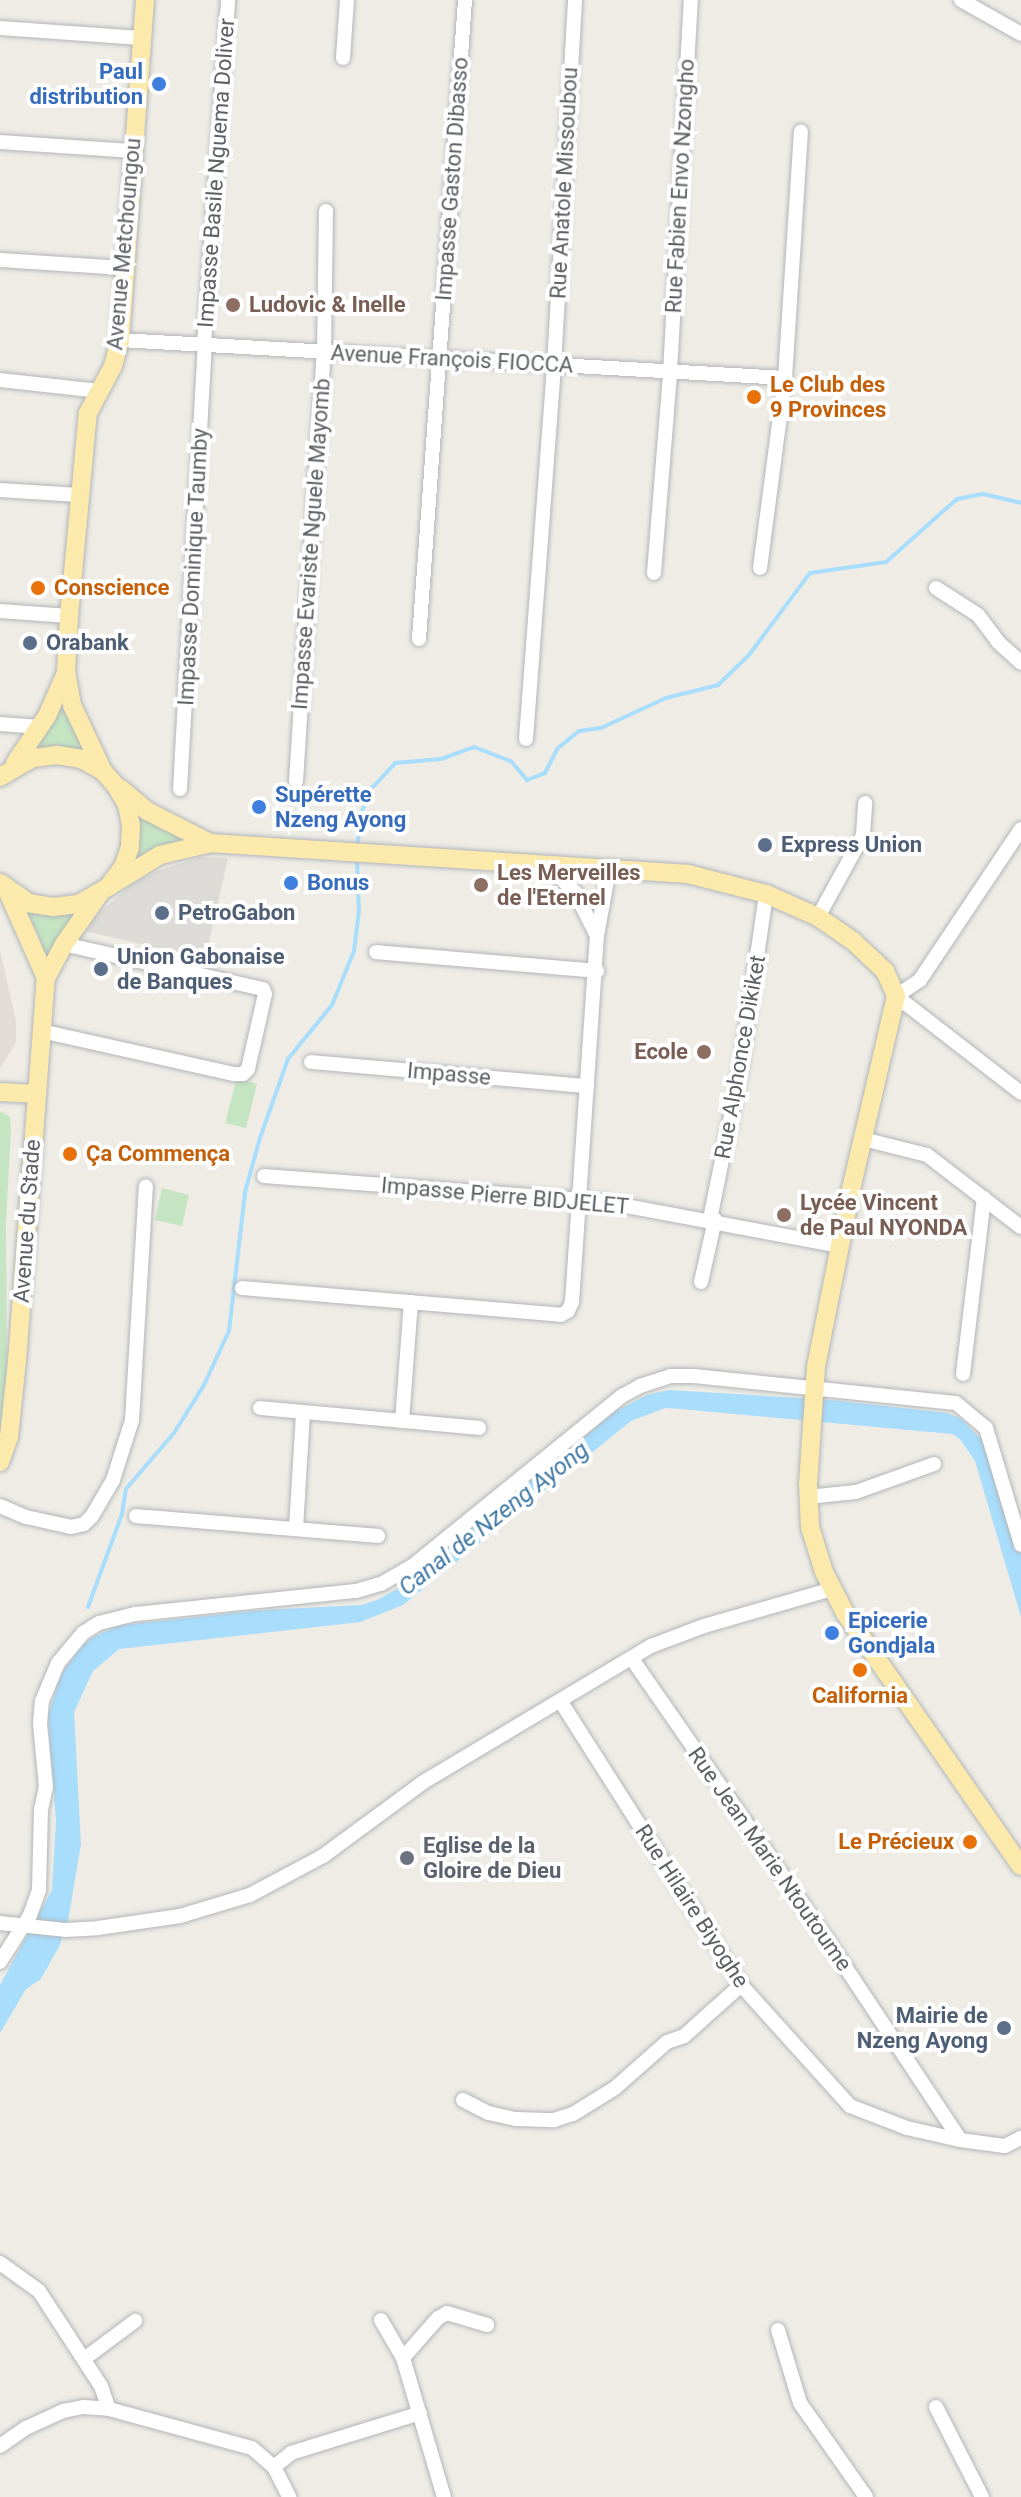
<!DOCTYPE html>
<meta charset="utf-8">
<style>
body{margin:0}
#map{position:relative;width:1021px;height:2497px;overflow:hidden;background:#eeece5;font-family:Roboto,sans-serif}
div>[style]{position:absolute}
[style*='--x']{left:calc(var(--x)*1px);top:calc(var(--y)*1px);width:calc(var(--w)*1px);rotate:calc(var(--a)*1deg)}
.industrial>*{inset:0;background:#dddbd7}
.education>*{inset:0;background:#e1ddd6}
.green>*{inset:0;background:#c5e5c2}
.water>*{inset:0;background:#a8ddfc}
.stream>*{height:4px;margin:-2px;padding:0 2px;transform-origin:2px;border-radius:2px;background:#a8ddfc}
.roads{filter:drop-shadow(0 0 2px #b2b6b9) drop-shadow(0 0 2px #b2b6b9)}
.minor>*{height:14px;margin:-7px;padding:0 7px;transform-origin:7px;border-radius:7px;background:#fff}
.major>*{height:18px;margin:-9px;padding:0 9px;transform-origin:9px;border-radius:9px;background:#fceaac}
.dots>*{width:22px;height:22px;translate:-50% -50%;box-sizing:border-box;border:4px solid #fff;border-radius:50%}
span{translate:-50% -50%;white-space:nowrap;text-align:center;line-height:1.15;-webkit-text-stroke:8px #fff;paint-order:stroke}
.shop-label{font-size:22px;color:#366cbe;font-weight:700}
.right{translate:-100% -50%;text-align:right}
.left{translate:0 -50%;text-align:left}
.street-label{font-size:22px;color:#5d6165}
.education-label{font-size:22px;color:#785e54;font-weight:700}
.food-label{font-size:22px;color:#c56008;font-weight:700}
.service-label{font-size:22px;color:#4e5e75;font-weight:700}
.worship-label{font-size:22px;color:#5b616d;font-weight:700}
.water-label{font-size:24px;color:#4179a5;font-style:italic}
</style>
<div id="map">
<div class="industrial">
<div style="clip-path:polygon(201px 857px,228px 858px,205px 959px,85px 931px,99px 913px,131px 885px,159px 870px)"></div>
</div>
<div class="education">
<div style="clip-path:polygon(0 950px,16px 1021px,16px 1042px,0 1069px)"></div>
</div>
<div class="green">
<div style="clip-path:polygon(65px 696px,84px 752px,57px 745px,32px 749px)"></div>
<div style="clip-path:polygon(136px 811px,187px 838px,133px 859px)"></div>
<div style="clip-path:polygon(25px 906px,75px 912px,45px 961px,41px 941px)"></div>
<div style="clip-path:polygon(237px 1078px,257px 1084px,246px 1128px,225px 1123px)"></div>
<div style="clip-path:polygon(0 1111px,10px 1117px,11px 1129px,6px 1224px,7px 1389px,0 1430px)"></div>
<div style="clip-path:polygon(162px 1188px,189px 1195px,182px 1226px,155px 1220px)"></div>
</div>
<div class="water">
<div style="clip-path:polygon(669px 1390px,831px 1400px,947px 1413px,960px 1418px,983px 1441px,998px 1479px,1021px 1553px,1021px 1617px,975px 1461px,960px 1439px,952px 1434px,681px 1409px,665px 1408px,631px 1421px,403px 1605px,360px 1622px,119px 1649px,93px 1671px,74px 1712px,81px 1844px,68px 1921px,59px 1947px,40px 1980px,26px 1989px,0 2033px,0 1985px,52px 1890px,56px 1821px,48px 1716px,61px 1674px,82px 1646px,95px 1636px,121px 1625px,264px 1610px,362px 1605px,379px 1599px,395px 1590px,616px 1411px,647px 1395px)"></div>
</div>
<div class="stream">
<div style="--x:358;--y:847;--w:29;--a:-88"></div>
<div style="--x:359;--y:818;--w:33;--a:-67"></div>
<div style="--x:372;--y:788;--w:34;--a:-47"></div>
<div style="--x:395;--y:763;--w:46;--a:-5"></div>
<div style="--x:441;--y:759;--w:35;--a:-20"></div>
<div style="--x:474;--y:747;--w:40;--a:21"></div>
<div style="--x:511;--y:761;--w:25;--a:50"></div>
<div style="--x:527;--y:780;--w:19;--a:-21"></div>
<div style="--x:545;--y:773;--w:28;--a:-63"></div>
<div style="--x:558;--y:748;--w:27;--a:-39"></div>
<div style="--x:579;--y:731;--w:22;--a:-8"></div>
<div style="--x:601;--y:728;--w:72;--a:-24.8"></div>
<div style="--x:666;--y:698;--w:54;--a:-14"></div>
<div style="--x:718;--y:685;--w:43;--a:-44.1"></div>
<div style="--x:749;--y:655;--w:102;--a:-53.4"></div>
<div style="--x:810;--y:573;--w:77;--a:-8.2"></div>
<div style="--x:886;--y:562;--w:95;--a:-41.6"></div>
<div style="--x:957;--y:499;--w:26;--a:-11"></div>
<div style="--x:983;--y:494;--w:39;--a:13"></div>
<div style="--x:88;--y:1607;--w:99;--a:-69.9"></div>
<div style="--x:122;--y:1514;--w:25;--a:-81"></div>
<div style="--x:126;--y:1489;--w:74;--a:-49.4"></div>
<div style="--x:174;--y:1433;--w:57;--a:-58"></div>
<div style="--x:204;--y:1385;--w:60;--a:-65.2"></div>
<div style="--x:229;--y:1331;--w:140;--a:-83.4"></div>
<div style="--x:245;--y:1192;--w:56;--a:-74.5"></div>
<div style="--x:260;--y:1138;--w:84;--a:-70.5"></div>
<div style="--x:288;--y:1059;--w:70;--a:-50.8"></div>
<div style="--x:332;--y:1005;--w:58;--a:-67.8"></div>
<div style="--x:354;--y:951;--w:39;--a:-83"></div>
<div style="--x:359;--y:912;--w:53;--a:-92.2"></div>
</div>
<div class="roads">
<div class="minor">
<div style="--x:961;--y:0;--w:69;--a:29.5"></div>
<div style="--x:0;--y:28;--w:141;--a:4.1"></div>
<div style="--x:343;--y:58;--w:58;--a:-86.1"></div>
<div style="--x:0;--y:142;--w:131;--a:3.9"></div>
<div style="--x:0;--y:260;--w:124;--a:3.7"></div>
<div style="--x:120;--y:340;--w:666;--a:3.27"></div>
<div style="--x:204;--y:345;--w:346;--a:-86"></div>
<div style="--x:0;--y:380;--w:100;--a:6.3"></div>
<div style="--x:0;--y:490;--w:79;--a:3.6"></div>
<div style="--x:760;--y:568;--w:192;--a:-82.5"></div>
<div style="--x:785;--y:378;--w:247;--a:-86.3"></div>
<div style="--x:654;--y:573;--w:202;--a:-85.4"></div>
<div style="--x:670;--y:372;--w:373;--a:-86.8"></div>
<div style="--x:936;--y:588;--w:50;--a:32.7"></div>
<div style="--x:978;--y:615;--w:34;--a:53"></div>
<div style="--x:998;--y:642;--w:31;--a:42"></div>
<div style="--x:0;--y:611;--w:69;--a:4.1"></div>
<div style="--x:419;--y:639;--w:641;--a:-85.88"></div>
<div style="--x:0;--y:724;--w:41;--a:4.2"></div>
<div style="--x:526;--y:739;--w:375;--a:-85.7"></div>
<div style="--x:554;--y:365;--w:366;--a:-86.7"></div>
<div style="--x:296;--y:781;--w:430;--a:-86.3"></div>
<div style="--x:324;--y:352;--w:141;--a:-89.2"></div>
<div style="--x:180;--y:789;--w:445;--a:-86.8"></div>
<div style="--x:1021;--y:829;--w:182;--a:123.8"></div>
<div style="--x:920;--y:980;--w:29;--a:146"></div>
<div style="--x:896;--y:996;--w:158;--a:37.8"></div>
<div style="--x:545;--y:863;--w:42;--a:44"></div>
<div style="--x:575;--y:892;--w:49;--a:63.4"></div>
<div style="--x:818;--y:917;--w:94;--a:-61.2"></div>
<div style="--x:863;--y:835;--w:32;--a:-86"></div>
<div style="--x:376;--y:952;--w:222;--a:4.9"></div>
<div style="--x:41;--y:1031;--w:198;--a:12.6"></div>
<div style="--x:234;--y:1074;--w:9;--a:0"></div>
<div style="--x:243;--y:1074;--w:7;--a:-45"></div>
<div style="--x:248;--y:1069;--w:77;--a:-77.2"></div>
<div style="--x:265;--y:994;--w:5;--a:-112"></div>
<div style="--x:263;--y:989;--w:204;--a:-167.3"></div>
<div style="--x:311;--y:1062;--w:277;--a:5"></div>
<div style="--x:863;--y:1139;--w:66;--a:14"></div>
<div style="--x:927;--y:1155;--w:118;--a:37.5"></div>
<div style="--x:264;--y:1176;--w:336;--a:4.3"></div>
<div style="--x:599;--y:1201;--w:244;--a:10.6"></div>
<div style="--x:710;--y:1219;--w:156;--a:-78.5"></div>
<div style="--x:741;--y:1066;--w:174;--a:-81.7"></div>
<div style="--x:701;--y:1282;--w:64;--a:-77.3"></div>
<div style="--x:242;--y:1288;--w:320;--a:4.8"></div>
<div style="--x:561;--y:1315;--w:8;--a:-30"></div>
<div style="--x:568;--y:1311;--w:10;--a:-66"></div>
<div style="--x:572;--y:1302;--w:367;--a:-86.1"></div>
<div style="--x:597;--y:936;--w:68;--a:-79.8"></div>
<div style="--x:963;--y:1374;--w:177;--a:-83.2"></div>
<div style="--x:260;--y:1408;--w:220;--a:5.2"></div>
<div style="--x:402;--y:1421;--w:119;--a:-85.7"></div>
<div style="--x:808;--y:1497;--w:48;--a:-5.9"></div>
<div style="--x:856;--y:1492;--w:83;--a:-19.7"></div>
<div style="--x:0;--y:1506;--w:28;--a:23"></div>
<div style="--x:26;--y:1517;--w:46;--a:12.5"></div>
<div style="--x:71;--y:1527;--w:13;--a:-13"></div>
<div style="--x:84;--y:1524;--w:11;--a:-45"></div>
<div style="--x:92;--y:1516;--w:42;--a:-59.7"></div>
<div style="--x:113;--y:1480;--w:63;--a:-72.4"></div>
<div style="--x:132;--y:1420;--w:234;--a:-86.6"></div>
<div style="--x:136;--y:1516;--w:243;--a:4.7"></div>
<div style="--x:296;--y:1528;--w:115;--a:-86.5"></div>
<div style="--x:632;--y:1659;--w:347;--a:55.2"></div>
<div style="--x:830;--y:1944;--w:235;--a:56.4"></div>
<div style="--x:561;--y:1702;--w:335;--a:57.5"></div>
<div style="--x:741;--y:1985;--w:163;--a:48"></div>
<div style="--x:850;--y:2106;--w:61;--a:21.1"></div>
<div style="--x:907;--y:2128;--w:54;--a:12.8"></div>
<div style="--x:960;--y:2140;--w:45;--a:7.6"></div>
<div style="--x:1005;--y:2146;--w:18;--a:-27"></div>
<div style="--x:0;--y:1923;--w:65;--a:6.1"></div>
<div style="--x:65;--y:1930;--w:33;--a:-3"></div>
<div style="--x:98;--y:1928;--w:83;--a:-8.3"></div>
<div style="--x:180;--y:1916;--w:73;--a:-16.7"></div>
<div style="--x:250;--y:1895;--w:83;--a:-28.1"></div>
<div style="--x:323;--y:1856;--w:123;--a:-36.4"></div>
<div style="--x:422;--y:1783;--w:267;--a:-30.9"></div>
<div style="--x:651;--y:1646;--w:57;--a:-20.7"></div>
<div style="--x:704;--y:1626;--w:133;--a:-16.1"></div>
<div style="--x:0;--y:1962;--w:56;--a:-57.4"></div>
<div style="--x:30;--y:1915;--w:27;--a:-70"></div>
<div style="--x:39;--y:1890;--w:80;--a:-88.6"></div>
<div style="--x:41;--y:1810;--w:24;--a:-78"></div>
<div style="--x:46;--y:1787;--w:64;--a:-95.4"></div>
<div style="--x:40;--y:1723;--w:22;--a:-85"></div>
<div style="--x:42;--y:1701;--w:41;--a:-67.2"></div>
<div style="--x:58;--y:1663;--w:39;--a:-50"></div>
<div style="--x:83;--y:1633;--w:19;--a:-32"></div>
<div style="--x:99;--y:1623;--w:38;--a:-14"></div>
<div style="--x:136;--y:1614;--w:221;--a:-6"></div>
<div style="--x:356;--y:1591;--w:26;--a:-16"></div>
<div style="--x:381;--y:1584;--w:39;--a:-30"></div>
<div style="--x:415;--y:1564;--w:267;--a:-39.1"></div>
<div style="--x:622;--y:1396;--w:21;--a:-29"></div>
<div style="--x:640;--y:1386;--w:32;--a:-18"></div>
<div style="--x:670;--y:1376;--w:24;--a:0"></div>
<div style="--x:694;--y:1376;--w:263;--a:5.9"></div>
<div style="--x:956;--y:1403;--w:39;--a:40"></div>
<div style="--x:986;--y:1428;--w:122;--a:73.3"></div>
<div style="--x:463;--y:2100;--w:29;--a:27"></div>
<div style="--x:489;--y:2113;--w:28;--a:13"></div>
<div style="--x:516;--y:2119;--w:38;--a:2"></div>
<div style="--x:554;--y:2120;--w:20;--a:-18"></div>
<div style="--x:573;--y:2114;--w:49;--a:-31.8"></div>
<div style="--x:615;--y:2088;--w:69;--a:-41.5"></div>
<div style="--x:667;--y:2042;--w:18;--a:-19"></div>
<div style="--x:684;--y:2036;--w:76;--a:-41.8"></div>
<div style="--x:0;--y:2263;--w:48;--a:35.7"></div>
<div style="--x:39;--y:2291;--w:113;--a:56.9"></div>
<div style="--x:101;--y:2386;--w:24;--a:71"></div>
<div style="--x:381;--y:2320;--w:44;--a:59.9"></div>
<div style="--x:403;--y:2358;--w:145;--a:73.6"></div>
<div style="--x:778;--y:2330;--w:76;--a:73.2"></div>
<div style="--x:800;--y:2403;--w:115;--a:54.9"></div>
<div style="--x:403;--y:2358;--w:53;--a:-48.8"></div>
<div style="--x:438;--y:2318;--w:10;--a:-29"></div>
<div style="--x:447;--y:2313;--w:42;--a:16.7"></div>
<div style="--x:84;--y:2359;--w:64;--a:-36.7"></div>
<div style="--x:936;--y:2407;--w:101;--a:62.9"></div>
<div style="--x:0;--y:2446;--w:32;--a:-35"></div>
<div style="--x:26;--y:2428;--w:41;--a:-24.7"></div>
<div style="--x:63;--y:2411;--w:20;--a:-11"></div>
<div style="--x:83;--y:2407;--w:26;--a:4"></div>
<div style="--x:109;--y:2409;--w:148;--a:15.3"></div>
<div style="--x:252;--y:2448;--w:29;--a:41"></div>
<div style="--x:274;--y:2467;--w:34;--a:63"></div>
<div style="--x:274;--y:2467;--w:22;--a:-39"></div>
<div style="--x:291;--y:2453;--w:135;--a:-17.2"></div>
</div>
<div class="major">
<div style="--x:15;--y:763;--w:57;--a:-55.8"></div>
<div style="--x:47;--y:716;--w:45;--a:-66.3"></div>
<div style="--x:103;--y:771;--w:73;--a:-115.2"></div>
<div style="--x:72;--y:705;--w:34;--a:-100"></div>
<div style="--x:66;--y:672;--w:56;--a:-86.9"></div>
<div style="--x:69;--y:616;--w:204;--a:-84.7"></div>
<div style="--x:88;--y:413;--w:53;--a:-62"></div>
<div style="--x:113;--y:366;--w:27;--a:-75"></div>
<div style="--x:120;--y:340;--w:341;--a:-85.8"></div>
<div style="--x:0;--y:777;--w:38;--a:-30"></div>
<div style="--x:33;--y:758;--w:24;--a:-7"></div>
<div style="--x:57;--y:755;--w:24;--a:9"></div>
<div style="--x:81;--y:759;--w:25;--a:29"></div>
<div style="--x:103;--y:771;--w:20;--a:49"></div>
<div style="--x:116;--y:786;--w:22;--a:60"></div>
<div style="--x:127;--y:805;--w:21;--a:79"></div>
<div style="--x:131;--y:826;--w:21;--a:93"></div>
<div style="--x:130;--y:847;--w:21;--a:109"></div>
<div style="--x:123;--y:867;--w:25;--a:127"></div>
<div style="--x:108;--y:887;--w:34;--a:150"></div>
<div style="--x:78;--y:904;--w:25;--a:173"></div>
<div style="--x:53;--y:907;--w:24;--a:-171"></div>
<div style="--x:29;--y:903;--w:35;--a:-145"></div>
<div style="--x:121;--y:789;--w:34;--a:40"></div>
<div style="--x:147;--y:811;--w:68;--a:26.9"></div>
<div style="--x:108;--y:887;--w:61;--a:-31.6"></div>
<div style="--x:160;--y:855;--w:52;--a:-13.2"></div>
<div style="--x:211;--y:843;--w:478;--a:3.7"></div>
<div style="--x:688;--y:874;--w:81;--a:14.4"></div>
<div style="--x:766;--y:894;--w:57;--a:23.9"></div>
<div style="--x:818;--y:917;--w:42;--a:34.4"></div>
<div style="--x:853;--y:941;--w:44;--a:43.2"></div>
<div style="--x:885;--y:971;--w:27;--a:66"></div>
<div style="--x:896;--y:996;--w:199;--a:103.1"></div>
<div style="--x:851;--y:1190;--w:180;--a:101.2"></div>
<div style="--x:816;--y:1367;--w:116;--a:93.9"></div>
<div style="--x:808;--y:1483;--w:44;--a:87.4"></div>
<div style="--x:810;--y:1527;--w:47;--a:72.7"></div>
<div style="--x:824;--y:1572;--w:46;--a:62.9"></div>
<div style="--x:845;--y:1613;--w:308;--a:55.2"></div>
<div style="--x:7;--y:890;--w:96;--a:66.1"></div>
<div style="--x:0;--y:1092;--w:36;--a:3"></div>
<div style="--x:0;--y:1462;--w:27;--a:-70"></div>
<div style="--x:9;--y:1437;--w:76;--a:-84"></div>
<div style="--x:17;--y:1361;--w:384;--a:-85.7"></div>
<div style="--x:46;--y:978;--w:38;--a:-62"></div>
<div style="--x:64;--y:944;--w:62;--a:-54.8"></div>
</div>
</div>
<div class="dots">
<div style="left:159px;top:84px;background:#3f7fe0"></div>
<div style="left:233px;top:305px;background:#8d6e63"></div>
<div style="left:754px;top:397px;background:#e8710a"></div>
<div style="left:38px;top:588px;background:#e8710a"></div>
<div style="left:30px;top:643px;background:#5c6f8a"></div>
<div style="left:259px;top:807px;background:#3f7fe0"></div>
<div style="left:765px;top:845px;background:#5c6f8a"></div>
<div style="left:291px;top:883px;background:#3f7fe0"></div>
<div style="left:481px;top:885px;background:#8d6e63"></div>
<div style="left:162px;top:913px;background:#5c6f8a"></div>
<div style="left:101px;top:969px;background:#5c6f8a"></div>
<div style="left:704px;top:1052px;background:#8d6e63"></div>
<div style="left:70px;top:1154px;background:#e8710a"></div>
<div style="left:784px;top:1215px;background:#8d6e63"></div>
<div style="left:832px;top:1633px;background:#3f7fe0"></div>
<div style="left:860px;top:1670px;background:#e8710a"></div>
<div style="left:970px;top:1842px;background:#e8710a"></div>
<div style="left:407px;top:1858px;background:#6b7280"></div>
<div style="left:1004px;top:2028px;background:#5c6f8a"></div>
</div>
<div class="shop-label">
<span class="right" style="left:143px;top:84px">Paul<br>distribution</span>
<span class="left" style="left:275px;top:807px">Supérette<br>Nzeng Ayong</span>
<span class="left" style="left:307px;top:883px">Bonus</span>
<span class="left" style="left:848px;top:1633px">Epicerie<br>Gondjala</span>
</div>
<div class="street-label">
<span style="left:216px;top:173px;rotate:-86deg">Impasse Basile Nguema Doliver</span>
<span style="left:452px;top:179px;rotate:-86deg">Impasse Gaston Dibasso</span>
<span style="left:564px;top:183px;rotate:-87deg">Rue Anatole Missoubou</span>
<span style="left:680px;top:186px;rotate:-87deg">Rue Fabien Envo Nzongho</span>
<span style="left:124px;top:244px;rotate:-85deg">Avenue Metchoungou</span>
<span style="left:452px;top:359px;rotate:3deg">Avenue François FIOCCA</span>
<span style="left:311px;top:544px;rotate:-86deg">Impasse Evariste Nguele Mayomb</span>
<span style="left:193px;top:567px;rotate:-87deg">Impasse Dominique Taumby</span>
<span style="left:740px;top:1057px;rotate:-80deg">Rue Alphonce Dikiket</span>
<span style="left:449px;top:1074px;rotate:5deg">Impasse</span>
<span style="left:505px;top:1196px;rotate:5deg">Impasse Pierre BIDJELET</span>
<span style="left:27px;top:1221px;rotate:-86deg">Avenue du Stade</span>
<span style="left:770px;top:1859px;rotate:55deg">Rue Jean Marie Ntoutoume</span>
<span style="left:692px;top:1906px;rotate:57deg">Rue Hilaire Biyoghe</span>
</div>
<div class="education-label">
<span class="left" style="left:249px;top:305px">Ludovic &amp; Inelle</span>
<span class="left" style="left:497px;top:885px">Les Merveilles<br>de l'Eternel</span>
<span class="right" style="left:688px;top:1052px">Ecole</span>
<span class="left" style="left:800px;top:1215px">Lycée Vincent<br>de Paul NYONDA</span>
</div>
<div class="food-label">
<span class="left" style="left:770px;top:397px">Le Club des<br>9 Provinces</span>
<span class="left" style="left:54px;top:588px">Conscience</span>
<span class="left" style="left:86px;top:1154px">Ça Commença</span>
<span style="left:860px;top:1696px">California</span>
<span class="right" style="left:954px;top:1842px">Le Précieux</span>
</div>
<div class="service-label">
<span class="left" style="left:46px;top:643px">Orabank</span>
<span class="left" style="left:781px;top:845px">Express Union</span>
<span class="left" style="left:178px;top:913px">PetroGabon</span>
<span class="left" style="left:117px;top:969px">Union Gabonaise<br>de Banques</span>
<span class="right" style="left:988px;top:2028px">Mairie de<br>Nzeng Ayong</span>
</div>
<div class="worship-label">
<span class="left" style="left:423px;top:1858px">Eglise de la<br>Gloire de Dieu</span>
</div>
<div class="water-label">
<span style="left:494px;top:1519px;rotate:-38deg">Canal de Nzeng Ayong</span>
</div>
</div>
